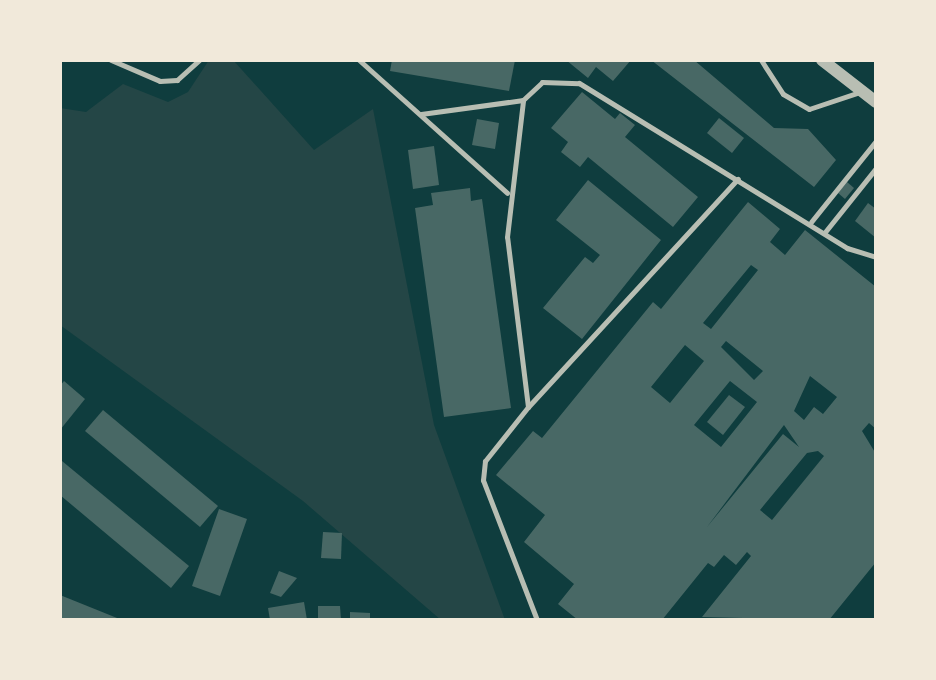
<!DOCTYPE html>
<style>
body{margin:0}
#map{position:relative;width:936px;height:680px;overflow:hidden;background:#0f3d3e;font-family:Jost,sans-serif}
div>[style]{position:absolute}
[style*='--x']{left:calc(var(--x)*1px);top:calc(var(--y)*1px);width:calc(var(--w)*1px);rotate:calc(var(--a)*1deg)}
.green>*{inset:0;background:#244646}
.building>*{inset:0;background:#486865}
.service>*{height:5px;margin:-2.5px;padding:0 2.5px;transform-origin:2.5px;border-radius:2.5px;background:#b8beb3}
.tertiary>*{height:12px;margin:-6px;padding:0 6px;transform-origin:6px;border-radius:6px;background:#b8beb3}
span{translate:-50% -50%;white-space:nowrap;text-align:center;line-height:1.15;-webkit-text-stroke:7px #f1e9da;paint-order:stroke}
.frame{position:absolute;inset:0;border:62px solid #f1e9da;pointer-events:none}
</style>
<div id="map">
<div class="green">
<div style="clip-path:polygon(209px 60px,233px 60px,314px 150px,373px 109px,434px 425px,505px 620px,441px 620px,303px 501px,60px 325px,60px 108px,86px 112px,123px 84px,168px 102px,188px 92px)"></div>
</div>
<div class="building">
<div style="clip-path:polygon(392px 60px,515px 60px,509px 91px,390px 71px)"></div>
<div style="clip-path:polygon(566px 60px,631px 60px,613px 81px,596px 67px,588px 78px)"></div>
<div style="clip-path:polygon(651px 60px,694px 60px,774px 128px,808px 129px,836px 160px,814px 187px)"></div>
<div style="clip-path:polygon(582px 92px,615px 119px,620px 113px,635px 125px,625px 137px,698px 197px,673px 227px,588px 157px,580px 167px,561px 152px,568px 142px,551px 128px)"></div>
<div style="clip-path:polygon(719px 118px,744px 138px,732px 153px,707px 133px)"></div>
<div style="clip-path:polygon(477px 119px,499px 123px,495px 149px,472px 145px)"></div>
<div style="clip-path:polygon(434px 146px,439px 185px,413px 189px,408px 150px)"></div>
<div style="clip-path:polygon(588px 180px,661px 240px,582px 339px,543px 308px,585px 257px,593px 263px,600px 255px,556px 220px)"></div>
<div style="clip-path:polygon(847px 182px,854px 188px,845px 199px,838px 193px)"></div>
<div style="clip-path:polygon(470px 188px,471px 201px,482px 199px,511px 408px,444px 417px,415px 208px,433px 205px,431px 193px)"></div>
<div style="clip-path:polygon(evenodd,748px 202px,780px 229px,770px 242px,785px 255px,805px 230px,876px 287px,876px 429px,869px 423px,862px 431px,876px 454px,876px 562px,829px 620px,702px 617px,751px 556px,747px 552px,736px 565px,724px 555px,714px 567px,708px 563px,662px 620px,578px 620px,558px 604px,574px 584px,524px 542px,545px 515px,496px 475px,533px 431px,542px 438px,653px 302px,661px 309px,748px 202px,751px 265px,758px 270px,711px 329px,703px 323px,751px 265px,748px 202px,726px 341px,763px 371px,754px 380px,721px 347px,726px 341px,748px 202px,685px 345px,704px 361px,670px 403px,651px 387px,685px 345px,748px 202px,810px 376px,837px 397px,823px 414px,814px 407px,804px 420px,794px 411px,810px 376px,748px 202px,730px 381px,757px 402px,721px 447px,694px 425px,730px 381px,748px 202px,784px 425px,799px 447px,783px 434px,707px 527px,784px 425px,748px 202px,818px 451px,824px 456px,772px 520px,760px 510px,807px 453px,818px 451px)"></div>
<div style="clip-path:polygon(868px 203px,876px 209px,876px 238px,855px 221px)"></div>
<div style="clip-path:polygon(64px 381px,85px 399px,60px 430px,60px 386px)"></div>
<div style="clip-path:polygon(729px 395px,745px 407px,723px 435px,707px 422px)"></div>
<div style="clip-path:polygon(103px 410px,218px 506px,200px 527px,85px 431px)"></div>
<div style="clip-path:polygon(62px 461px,189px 566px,171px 588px,60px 495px)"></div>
<div style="clip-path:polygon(219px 509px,247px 519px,220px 596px,192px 586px)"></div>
<div style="clip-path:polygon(323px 532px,342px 533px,341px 559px,321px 558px)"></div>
<div style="clip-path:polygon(279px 571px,297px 578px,281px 597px,270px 593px)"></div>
<div style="clip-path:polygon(60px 595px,122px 620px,60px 620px)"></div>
<div style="clip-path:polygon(304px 602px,307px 620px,270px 620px,268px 608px)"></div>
<div style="clip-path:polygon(318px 606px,340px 606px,341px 620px,318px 620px)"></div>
<div style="clip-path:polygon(350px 612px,370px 613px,370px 620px,350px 620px)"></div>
</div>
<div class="service">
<div style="--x:111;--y:60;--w:53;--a:23.2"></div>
<div style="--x:160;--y:81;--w:17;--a:-3"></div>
<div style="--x:177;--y:80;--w:30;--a:-42"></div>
<div style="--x:359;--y:60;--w:199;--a:41.9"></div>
<div style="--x:761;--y:60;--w:40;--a:57.1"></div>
<div style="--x:783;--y:94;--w:30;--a:30"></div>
<div style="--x:809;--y:109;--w:54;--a:-18.4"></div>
<div style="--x:421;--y:114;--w:103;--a:-7.8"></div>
<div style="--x:811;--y:222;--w:104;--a:-51.3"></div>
<div style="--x:825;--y:232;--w:82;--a:-51.4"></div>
<div style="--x:528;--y:407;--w:310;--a:-47.4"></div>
<div style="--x:537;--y:620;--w:150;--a:-111.1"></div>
<div style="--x:483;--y:480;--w:19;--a:-84"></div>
<div style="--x:485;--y:461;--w:69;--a:-51.5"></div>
<div style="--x:528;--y:407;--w:171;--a:-97"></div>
<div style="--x:507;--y:237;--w:138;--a:-83.3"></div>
<div style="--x:523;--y:100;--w:26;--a:-43"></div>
<div style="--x:542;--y:82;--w:37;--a:2"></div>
<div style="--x:579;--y:83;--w:315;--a:31.6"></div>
<div style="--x:847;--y:248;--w:30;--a:17"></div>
</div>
<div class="tertiary">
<div style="--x:822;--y:60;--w:68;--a:37.9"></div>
</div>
<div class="frame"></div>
</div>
